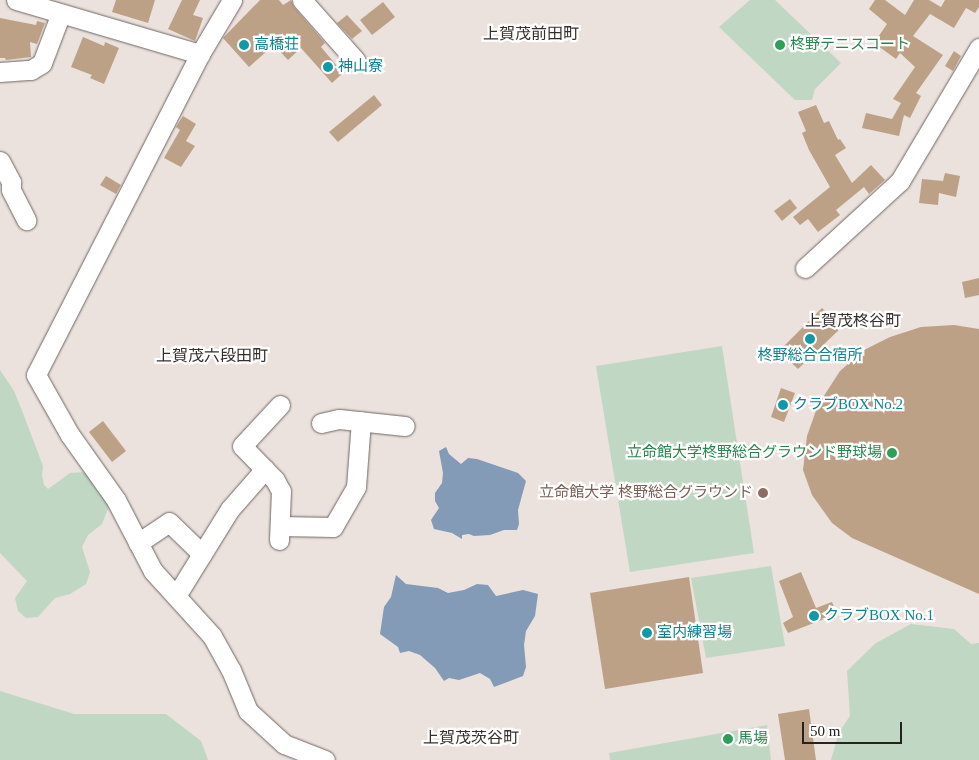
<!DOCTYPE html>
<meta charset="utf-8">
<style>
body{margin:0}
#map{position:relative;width:979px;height:760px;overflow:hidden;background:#ebe1dd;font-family:"Times New Roman","Noto Sans JP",serif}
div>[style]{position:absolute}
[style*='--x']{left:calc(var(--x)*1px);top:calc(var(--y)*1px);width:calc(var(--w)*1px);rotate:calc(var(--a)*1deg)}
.green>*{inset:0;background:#c0d7c4}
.water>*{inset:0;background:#839bb7}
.building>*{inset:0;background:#bda187}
.roads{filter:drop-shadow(0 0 1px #6f6663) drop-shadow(0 0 1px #6f6663)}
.minor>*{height:19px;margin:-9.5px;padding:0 9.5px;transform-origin:9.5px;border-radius:9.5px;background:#fff}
.dots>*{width:14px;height:14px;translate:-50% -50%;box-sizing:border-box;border:2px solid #fff;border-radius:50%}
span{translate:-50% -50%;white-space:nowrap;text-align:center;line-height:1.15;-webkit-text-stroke:4.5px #fff;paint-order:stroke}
.culture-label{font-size:15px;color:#0d838f}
.left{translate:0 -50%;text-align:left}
.leisure-label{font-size:15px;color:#27864d}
.right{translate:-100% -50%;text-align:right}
.education-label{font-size:15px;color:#785e54}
.neighbourhood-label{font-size:16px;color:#372f2c}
.scale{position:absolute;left:802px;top:722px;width:100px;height:22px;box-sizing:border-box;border:2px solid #252220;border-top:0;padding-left:6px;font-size:15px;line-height:18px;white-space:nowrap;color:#252220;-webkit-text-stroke:4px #fff;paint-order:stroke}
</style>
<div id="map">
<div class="green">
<div style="clip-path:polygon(750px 0,775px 0,841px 63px,815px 89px,812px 100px,795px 100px,719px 27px)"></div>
<div style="clip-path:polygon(722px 346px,754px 553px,630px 572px,596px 366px)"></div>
<div style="clip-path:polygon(0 370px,14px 391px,21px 408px,43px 466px,42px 475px,44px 485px,48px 489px,70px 473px,86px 472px,109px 506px,102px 524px,88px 535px,82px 547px,90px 572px,86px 584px,70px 594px,55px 598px,38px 617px,26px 618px,18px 611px,15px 598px,27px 581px,0 553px)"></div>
<div style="clip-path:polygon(771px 566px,785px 646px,706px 658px,691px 578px)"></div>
<div style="clip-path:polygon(911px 624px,954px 629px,971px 644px,979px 643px,979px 760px,831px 760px,839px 732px,850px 716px,847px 671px,876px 643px)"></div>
<div style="clip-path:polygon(0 691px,74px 714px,166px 714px,201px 741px,208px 760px,0 760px)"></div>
<div style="clip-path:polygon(767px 725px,771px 760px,610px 760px,609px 753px)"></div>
</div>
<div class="water">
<div style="clip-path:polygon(446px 447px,449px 454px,461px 464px,468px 458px,477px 459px,518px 473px,526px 481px,518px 510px,519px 524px,517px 530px,504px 530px,490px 535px,474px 536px,469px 534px,462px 535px,462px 539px,452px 533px,434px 529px,431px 520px,439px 508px,435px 501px,435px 493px,442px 483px,443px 473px,439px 451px)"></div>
<div style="clip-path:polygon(396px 575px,406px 584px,438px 588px,448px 593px,464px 590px,477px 584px,488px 585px,496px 596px,523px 590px,538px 594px,535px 616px,526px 631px,524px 645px,526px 667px,523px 676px,494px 687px,490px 679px,480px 673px,459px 680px,449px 678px,444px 681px,435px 668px,420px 655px,409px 651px,400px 653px,398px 647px,380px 634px,384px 607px,391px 597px)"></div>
</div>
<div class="building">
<div style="clip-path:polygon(116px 0,155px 0,148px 23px,112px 12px)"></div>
<div style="clip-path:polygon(182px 0,200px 0,193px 15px,203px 18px,195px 41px,168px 29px)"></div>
<div style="clip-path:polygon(260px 0,279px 0,283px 5px,291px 0,294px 7px,325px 43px,321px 47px,343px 73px,332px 83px,301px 48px,288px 60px,274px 45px,249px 67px,223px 38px)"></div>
<div style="clip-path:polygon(875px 0,885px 0,905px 15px,914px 0,929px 0,941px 7px,945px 0,979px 0,979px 7px,975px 13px,966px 8px,954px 28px,930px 14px,913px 36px,943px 55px,916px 93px,921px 96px,910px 118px,904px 115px,899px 136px,862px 128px,866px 113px,892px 119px,901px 103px,893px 99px,915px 67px,900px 53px,896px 59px,874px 43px,887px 24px,869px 9px)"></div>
<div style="clip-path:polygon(383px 2px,395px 17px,372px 35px,360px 20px)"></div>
<div style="clip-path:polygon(347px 15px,362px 31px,352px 39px,337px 23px)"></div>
<div style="clip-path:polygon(0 18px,36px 25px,37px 21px,45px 23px,37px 44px,30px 42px,31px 57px,6px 60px,5px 58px,0 58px)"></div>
<div style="clip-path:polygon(83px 37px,104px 46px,105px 42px,119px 48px,104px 84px,90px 78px,92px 75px,71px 67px)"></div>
<div style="clip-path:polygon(954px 51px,961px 56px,953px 71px,945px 66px)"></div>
<div style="clip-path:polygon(374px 95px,382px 105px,338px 142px,329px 132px)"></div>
<div style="clip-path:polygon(816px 105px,824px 123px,829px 121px,838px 140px,840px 139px,846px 148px,835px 155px,852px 183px,871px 165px,885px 180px,869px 194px,864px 187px,836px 210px,840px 215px,818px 232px,808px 219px,800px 225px,793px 217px,830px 187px,809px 150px,802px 133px,806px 131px,798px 112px)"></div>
<div style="clip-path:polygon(183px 116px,196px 124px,186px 141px,195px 146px,181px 167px,164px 158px,180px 130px,176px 127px)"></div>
<div style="clip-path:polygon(945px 173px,960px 176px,956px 197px,939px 193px,938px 205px,919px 203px,922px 179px,943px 181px)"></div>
<div style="clip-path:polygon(106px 176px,121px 185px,116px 194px,100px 185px)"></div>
<div style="clip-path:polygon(790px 199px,797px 208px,782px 221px,774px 211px)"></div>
<div style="clip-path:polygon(979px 278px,979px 295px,965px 298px,962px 282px)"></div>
<div style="clip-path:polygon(822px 308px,842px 327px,798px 369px,779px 351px)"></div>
<div style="clip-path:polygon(954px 325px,979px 329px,979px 594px,852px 538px,832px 523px,812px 495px,803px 470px,807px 436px,818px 405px,840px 371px,864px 350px,890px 337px,921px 327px)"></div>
<div style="clip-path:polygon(781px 388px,795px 393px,784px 422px,771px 417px)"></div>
<div style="clip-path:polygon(103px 421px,126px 451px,112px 462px,89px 432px)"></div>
<div style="clip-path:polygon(801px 572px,816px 608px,832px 602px,837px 614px,788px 633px,783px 623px,793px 617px,779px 581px)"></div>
<div style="clip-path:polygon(689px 577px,703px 673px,605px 689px,590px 593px)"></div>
<div style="clip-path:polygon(809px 709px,816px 760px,785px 760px,778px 714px)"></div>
</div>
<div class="roads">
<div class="minor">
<div style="--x:16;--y:0;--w:192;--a:16.4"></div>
<div style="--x:200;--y:54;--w:63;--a:-59.3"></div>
<div style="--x:302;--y:0;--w:81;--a:48.5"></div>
<div style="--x:200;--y:54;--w:360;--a:117.1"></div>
<div style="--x:36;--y:375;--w:69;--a:60.5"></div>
<div style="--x:70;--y:435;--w:80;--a:54.7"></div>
<div style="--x:116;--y:500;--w:80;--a:62.5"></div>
<div style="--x:153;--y:571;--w:88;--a:47.8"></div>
<div style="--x:212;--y:636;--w:39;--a:61"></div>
<div style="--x:231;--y:670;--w:44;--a:67.5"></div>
<div style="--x:248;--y:711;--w:49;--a:42.5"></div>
<div style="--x:284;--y:744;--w:44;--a:21.3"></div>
<div style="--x:0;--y:72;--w:31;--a:-4"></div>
<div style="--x:31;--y:70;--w:13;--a:-32"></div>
<div style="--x:42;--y:63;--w:53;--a:-69.2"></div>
<div style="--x:0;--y:161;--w:24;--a:62"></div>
<div style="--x:11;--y:182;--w:8;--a:90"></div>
<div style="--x:11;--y:190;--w:34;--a:63"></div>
<div style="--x:805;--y:268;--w:129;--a:-42.5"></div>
<div style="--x:900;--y:181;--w:155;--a:-59.3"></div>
<div style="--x:321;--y:423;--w:18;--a:-13"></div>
<div style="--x:339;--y:419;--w:66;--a:6.1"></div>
<div style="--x:280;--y:526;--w:53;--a:1.1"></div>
<div style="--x:333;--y:527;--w:46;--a:-60.1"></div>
<div style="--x:356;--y:487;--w:66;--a:-85.7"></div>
<div style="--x:279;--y:540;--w:49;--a:-87.7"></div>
<div style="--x:281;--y:491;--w:13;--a:-119"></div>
<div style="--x:275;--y:480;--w:47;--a:-134.1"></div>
<div style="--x:242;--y:446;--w:56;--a:-47.2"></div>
<div style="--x:138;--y:543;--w:37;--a:-34"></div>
<div style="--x:169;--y:522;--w:46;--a:44.1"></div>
<div style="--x:176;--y:596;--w:102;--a:-58.2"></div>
<div style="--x:230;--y:509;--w:53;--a:-48.8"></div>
</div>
</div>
<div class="dots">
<div style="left:244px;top:45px;background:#0f9aa8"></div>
<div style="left:780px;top:45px;background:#2e9e5b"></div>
<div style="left:328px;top:67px;background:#0f9aa8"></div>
<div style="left:810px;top:339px;background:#0f9aa8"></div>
<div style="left:783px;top:405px;background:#0f9aa8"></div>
<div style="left:892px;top:453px;background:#2e9e5b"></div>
<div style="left:763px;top:493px;background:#8d6e63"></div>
<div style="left:814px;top:616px;background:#0f9aa8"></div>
<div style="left:647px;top:633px;background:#0f9aa8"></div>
<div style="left:728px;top:739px;background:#2e9e5b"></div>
</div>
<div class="culture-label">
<span class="left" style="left:254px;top:45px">高橋荘</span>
<span class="left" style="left:338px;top:67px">神山寮</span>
<span style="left:810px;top:356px">柊野総合合宿所</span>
<span class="left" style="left:793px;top:405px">クラブBOX No.2</span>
<span class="left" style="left:824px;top:616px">クラブBOX No.1</span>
<span class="left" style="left:657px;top:633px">室内練習場</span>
</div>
<div class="leisure-label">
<span class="left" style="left:790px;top:45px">柊野テニスコート</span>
<span class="right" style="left:882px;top:453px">立命館大学柊野総合グラウンド野球場</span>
<span class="left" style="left:738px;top:739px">馬場</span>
</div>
<div class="education-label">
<span class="right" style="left:753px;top:493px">立命館大学 柊野総合グラウンド</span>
</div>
<div class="neighbourhood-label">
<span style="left:531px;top:34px">上賀茂前田町</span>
<span style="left:853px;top:321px">上賀茂柊谷町</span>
<span style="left:212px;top:356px">上賀茂六段田町</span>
<span style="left:471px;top:738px">上賀茂茨谷町</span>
</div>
<div class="scale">50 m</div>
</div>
